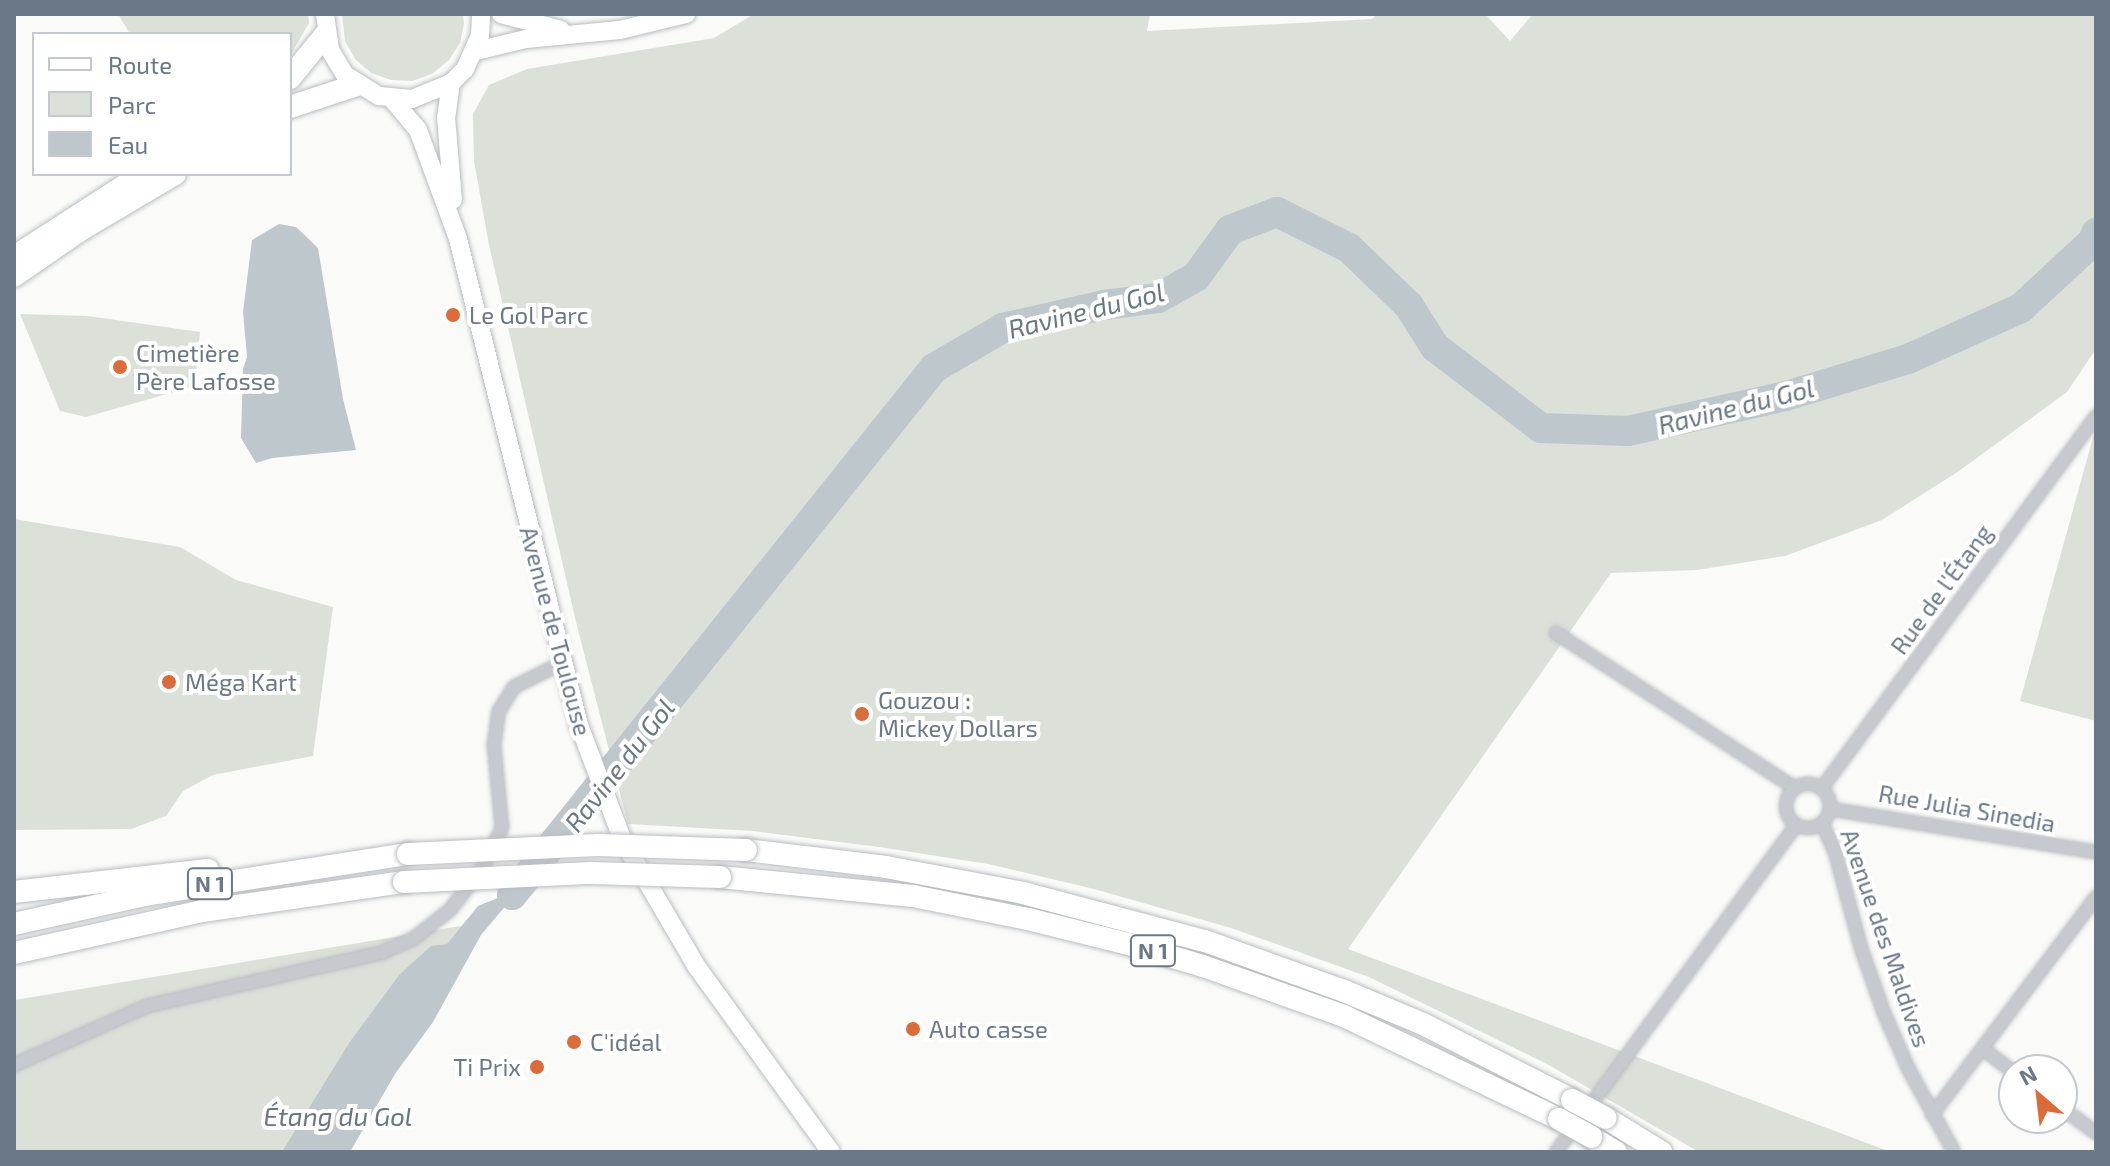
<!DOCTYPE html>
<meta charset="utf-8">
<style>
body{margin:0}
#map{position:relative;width:2110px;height:1166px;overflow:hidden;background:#fafaf8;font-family:"Exo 2",sans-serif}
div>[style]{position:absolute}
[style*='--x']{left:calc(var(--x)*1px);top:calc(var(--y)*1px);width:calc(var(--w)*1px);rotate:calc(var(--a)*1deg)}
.green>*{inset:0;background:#dbe1d9}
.water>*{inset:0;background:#bec7cc}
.river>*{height:30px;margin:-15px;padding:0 15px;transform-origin:15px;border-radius:15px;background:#bec7cc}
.roads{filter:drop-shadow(0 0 2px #b8bdc1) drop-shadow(0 0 2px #b8bdc1)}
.minor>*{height:12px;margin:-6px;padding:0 6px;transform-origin:6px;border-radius:6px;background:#c6c9cd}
.minor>.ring{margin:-6px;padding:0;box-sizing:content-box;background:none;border:12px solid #c6c9cd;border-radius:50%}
.secondary>*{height:18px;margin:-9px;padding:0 9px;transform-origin:9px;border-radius:9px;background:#fff}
.trunk>*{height:22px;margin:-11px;padding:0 11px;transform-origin:11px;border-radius:11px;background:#fff}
.bridges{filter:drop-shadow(0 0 2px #b9bcbf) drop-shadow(0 0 2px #b9bcbf)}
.trunk-bridge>*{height:22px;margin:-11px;padding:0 11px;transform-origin:11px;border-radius:11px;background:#fff}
.dots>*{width:22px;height:22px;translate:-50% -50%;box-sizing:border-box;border:4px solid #fff;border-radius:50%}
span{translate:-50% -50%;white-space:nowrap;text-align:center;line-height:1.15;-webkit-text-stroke:8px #fff;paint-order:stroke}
.shield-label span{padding:2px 6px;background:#fff;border:2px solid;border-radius:6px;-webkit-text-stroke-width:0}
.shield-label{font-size:22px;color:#6a7887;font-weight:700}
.poi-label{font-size:24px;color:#6a7887}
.left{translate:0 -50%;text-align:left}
.right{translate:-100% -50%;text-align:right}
.street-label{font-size:24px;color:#6a7887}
.water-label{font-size:26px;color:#677882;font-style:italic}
.frame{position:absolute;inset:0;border:16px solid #6a7887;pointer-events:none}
.legend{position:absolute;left:32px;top:32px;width:260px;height:144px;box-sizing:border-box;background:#fff;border:2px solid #c3c9cf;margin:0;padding:10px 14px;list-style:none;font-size:24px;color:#6a7887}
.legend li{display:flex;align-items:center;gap:16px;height:40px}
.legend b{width:40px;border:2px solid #c3c9cf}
.north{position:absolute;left:1998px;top:1054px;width:80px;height:80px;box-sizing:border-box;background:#fff;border:2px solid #c3c9cf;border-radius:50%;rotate:332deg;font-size:22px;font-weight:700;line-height:32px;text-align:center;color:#6a7887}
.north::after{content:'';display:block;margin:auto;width:28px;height:36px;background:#db6b37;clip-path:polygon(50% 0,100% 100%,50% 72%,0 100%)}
</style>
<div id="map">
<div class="green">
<div style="clip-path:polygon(118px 14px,308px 14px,309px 23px,290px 56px,290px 34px,130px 34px)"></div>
<div style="clip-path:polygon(342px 14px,463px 14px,464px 24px,460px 43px,449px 60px,432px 74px,412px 81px,391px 80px,371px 73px,355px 59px,345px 41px)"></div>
<div style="clip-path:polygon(754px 14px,1150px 14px,1147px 31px,1372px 19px,1377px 14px,1485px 14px,1510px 41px,1533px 14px,2096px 14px,2096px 349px,2067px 392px,1959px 471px,1882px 520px,1785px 556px,1697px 570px,1611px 573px,1348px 949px,1891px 1152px,1699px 1152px,1547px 1064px,1369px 977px,1231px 928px,1094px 889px,988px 864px,879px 847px,753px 831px,628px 824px,576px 622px,489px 245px,474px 161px,473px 114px,489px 85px,527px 69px,714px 38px)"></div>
<div style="clip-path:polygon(20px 314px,88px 316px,200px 332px,195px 386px,86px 417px,60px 411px)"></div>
<div style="clip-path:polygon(2094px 434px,2096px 435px,2096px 721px,2020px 701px)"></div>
<div style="clip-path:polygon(14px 519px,180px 547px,236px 580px,333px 607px,313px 756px,213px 775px,183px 791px,166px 816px,131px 829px,14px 830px)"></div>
<div style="clip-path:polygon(467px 925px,286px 1152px,14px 1152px,14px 1000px)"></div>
</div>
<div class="water">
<div style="clip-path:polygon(279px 224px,296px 227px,318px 248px,343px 399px,356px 450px,272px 458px,256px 463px,241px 438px,243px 369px,247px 357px,243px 312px,252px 240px)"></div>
<div style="clip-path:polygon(520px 889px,481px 935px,433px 1022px,395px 1074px,350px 1152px,282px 1152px,349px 1043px,400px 974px,431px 946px,447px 944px,478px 906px)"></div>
</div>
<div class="river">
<div style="--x:512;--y:895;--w:675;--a:-51.31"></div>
<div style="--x:934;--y:368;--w:80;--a:-30.1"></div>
<div style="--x:1003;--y:328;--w:104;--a:-12.8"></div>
<div style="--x:1104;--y:305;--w:54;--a:-7.4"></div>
<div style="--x:1158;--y:298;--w:43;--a:-28.9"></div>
<div style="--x:1196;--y:277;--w:58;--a:-54.1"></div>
<div style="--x:1230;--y:230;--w:50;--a:-21"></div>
<div style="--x:1277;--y:212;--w:80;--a:26.6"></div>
<div style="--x:1349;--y:248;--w:83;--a:44"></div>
<div style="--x:1409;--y:306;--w:49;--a:57.6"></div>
<div style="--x:1435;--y:347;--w:133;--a:37.4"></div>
<div style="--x:1541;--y:428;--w:87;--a:2"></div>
<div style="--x:1628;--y:431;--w:162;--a:-12.5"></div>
<div style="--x:1786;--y:396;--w:127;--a:-16.9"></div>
<div style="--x:1908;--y:359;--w:124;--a:-24.3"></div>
<div style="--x:2021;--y:308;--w:98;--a:-42.9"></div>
<div style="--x:2093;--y:241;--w:9;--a:-69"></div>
</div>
<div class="roads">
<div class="minor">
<div style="--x:1556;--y:633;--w:285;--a:33"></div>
<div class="ring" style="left:1786px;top:784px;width:32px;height:32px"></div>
<div style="--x:1822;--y:788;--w:462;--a:-53.6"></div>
<div style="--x:1830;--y:809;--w:269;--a:9.2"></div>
<div style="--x:1822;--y:823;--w:32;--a:66"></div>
<div style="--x:1835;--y:852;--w:99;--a:74.8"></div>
<div style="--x:1861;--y:948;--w:69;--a:70.5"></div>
<div style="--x:1884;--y:1013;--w:60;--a:66.4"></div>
<div style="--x:1908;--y:1068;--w:96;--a:61.3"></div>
<div style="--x:1983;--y:1049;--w:39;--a:37"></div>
<div style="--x:14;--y:1065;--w:145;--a:-23.9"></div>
<div style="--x:147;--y:1006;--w:240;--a:-12.8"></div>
<div style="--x:381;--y:953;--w:35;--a:-24"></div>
<div style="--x:413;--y:939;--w:47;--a:-38.1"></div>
<div style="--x:450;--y:910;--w:54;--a:-52.5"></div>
<div style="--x:483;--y:867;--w:43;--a:-64"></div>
<div style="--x:502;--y:828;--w:83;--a:-95.5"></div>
<div style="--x:494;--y:745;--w:34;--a:-82"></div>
<div style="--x:499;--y:711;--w:28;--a:-58"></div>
<div style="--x:514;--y:687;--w:54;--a:-26.6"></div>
<div style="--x:2062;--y:1108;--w:42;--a:36.3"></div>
<div style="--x:1932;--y:1115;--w:273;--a:-53"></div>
<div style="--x:1556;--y:1152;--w:406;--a:-53.7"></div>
</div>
<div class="secondary">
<div style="--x:325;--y:14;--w:36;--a:82"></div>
<div style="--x:330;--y:50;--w:29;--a:59"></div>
<div style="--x:345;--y:75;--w:40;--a:32"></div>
<div style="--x:379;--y:96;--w:33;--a:5"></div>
<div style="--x:412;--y:99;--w:42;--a:-22.3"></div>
<div style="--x:451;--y:83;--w:20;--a:-45"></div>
<div style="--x:465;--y:69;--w:36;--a:-66"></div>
<div style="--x:480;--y:36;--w:22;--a:-87"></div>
<div style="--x:501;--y:14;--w:62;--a:14.9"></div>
<div style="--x:476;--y:51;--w:51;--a:-13.5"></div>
<div style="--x:526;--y:39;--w:94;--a:-5.5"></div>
<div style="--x:620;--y:30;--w:68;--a:-13.6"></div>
<div style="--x:451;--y:83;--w:34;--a:98"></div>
<div style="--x:446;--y:117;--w:83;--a:85.2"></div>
<div style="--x:392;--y:99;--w:40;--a:50"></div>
<div style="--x:418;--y:130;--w:116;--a:69.8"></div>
<div style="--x:458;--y:239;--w:501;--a:76.02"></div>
<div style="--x:579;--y:725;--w:124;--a:69.2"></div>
<div style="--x:623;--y:841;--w:146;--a:59.6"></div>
<div style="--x:697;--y:967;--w:228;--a:54.1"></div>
</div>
<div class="trunk">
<div style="--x:290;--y:78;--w:55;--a:-50.9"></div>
<div style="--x:290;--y:107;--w:71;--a:-18.2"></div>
<div style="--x:14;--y:257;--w:153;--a:-32.8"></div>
<div style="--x:14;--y:276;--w:83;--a:-34.7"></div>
<div style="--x:82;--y:229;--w:108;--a:-30.6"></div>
<div style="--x:746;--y:850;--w:141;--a:6.9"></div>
<div style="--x:886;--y:867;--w:139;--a:10.7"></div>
<div style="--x:1023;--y:893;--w:188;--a:14.8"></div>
<div style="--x:1205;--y:941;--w:148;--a:19.8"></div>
<div style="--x:1344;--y:991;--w:86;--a:22.7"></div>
<div style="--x:1423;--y:1024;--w:167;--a:27"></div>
<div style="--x:720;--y:877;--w:194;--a:5.6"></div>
<div style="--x:913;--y:896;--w:117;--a:11.3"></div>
<div style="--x:1028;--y:919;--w:107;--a:14"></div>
<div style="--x:1132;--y:945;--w:74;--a:16.5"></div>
<div style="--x:1203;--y:966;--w:150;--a:19.5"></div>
<div style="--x:1344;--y:1016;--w:238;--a:25.6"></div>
<div style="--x:14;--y:892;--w:195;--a:-6.5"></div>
<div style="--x:14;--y:924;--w:134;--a:-12.5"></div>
<div style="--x:145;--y:895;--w:266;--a:-8.9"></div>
<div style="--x:14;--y:953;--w:193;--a:-12.6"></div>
<div style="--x:202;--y:911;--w:204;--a:-8.2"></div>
<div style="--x:1606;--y:1118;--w:65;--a:31.7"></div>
<div style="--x:1591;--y:1137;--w:29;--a:31"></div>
</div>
</div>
<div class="bridges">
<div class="trunk-bridge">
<div style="--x:408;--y:854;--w:190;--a:-2.7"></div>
<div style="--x:598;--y:845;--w:148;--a:1.9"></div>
<div style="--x:404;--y:882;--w:187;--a:-2.8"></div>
<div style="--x:591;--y:873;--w:129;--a:1.8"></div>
<div style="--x:1572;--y:1100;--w:38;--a:28"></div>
<div style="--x:1559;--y:1119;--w:37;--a:29"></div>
</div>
</div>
<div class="dots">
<div style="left:453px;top:315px;background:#db6b37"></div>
<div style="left:120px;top:367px;background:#db6b37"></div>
<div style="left:169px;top:682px;background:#db6b37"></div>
<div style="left:862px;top:714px;background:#db6b37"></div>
<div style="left:913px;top:1029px;background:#db6b37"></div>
<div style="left:574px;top:1042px;background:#db6b37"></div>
<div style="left:537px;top:1067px;background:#db6b37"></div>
</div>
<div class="shield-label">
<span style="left:210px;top:884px">N 1</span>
<span style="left:1153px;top:951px">N 1</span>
</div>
<div class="poi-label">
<span class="left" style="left:469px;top:315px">Le Gol Parc</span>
<span class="left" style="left:136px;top:367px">Cimetière<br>Père Lafosse</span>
<span class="left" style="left:185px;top:682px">Méga Kart</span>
<span class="left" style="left:878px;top:714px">Gouzou :<br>Mickey Dollars</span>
<span class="left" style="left:929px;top:1029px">Auto casse</span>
<span class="left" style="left:590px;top:1042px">C'idéal</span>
<span class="right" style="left:521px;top:1067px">Ti Prix</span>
</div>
<div class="street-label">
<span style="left:1941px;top:589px;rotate:-54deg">Rue de l'Étang</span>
<span style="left:556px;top:631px;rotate:75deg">Avenue de Toulouse</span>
<span style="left:1967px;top:808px;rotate:10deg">Rue Julia Sinedia</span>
<span style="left:1886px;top:938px;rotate:71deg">Avenue des Maldives</span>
</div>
<div class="water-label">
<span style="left:1086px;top:310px;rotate:-14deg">Ravine du Gol</span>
<span style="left:1736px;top:406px;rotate:-14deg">Ravine du Gol</span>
<span style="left:619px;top:765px;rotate:-52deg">Ravine du Gol</span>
<span style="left:338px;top:1116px">Étang du Gol</span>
</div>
<div class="frame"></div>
<ul class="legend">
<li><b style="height:10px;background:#fff"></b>Route</li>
<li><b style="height:22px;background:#dbe1d9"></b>Parc</li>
<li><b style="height:22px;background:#bec7cc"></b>Eau</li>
</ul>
<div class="north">N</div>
</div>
